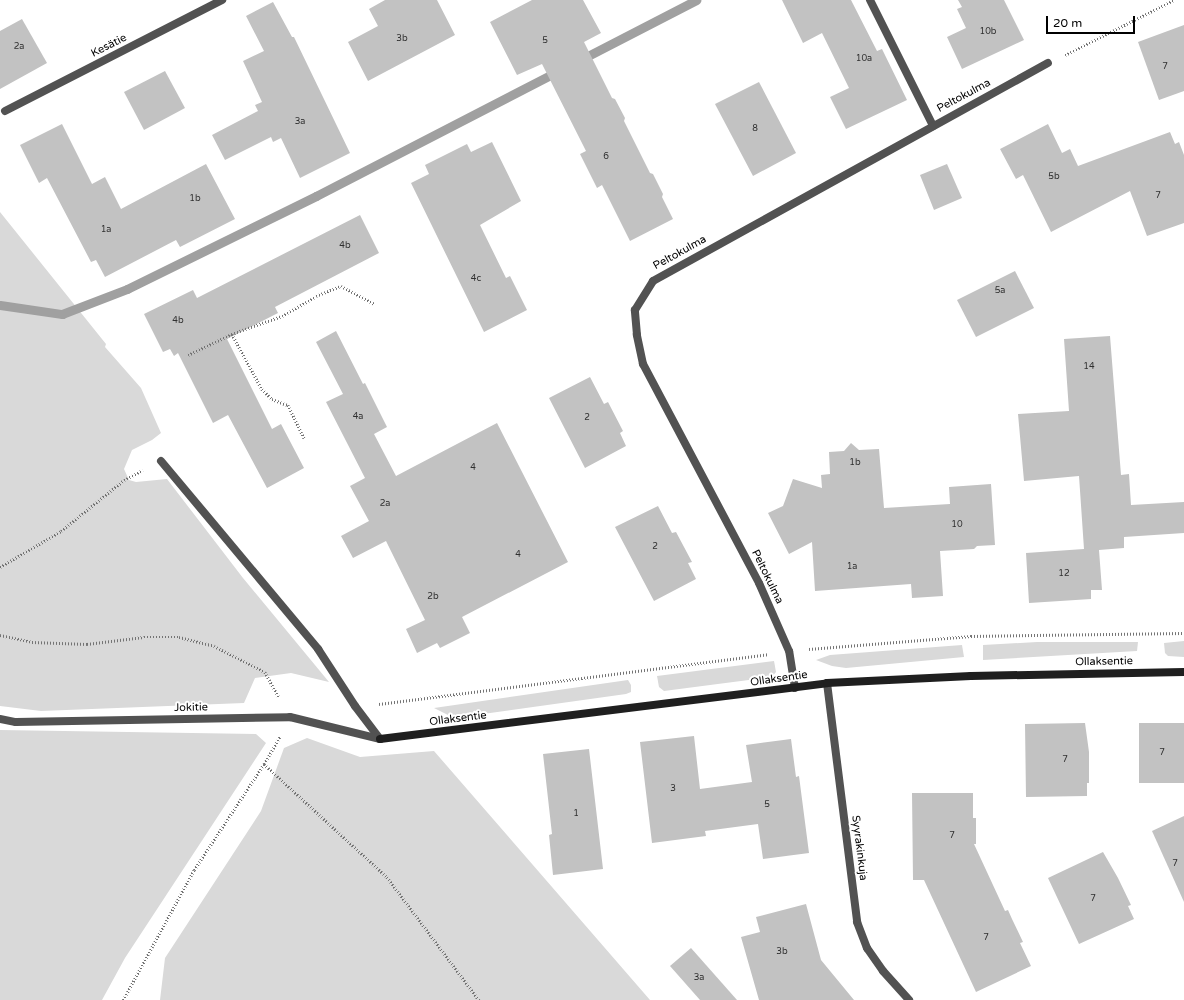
<!DOCTYPE html>
<meta charset="utf-8">
<style>
body{margin:0}
#map{position:relative;width:1184px;height:1000px;overflow:hidden;background:#fff;font-family:"Varela Round",sans-serif}
div>[style]{position:absolute}
[style*='--x']{left:calc(var(--x)*1px);top:calc(var(--y)*1px);width:calc(var(--w)*1px);rotate:calc(var(--a)*1deg)}
.green>*{inset:0;background:#d9d9d9}
.stream>*{height:9px;margin:-4.5px;padding:0 4.5px;transform-origin:4.5px;border-radius:4.5px;background:#a0a0a0}
.building>*{inset:0;background:#c2c2c2}
.path>*{height:2.5px;margin-top:-1.25px;transform-origin:0;background:repeating-linear-gradient(90deg,#747474 0 1px,transparent 0 3px)}
.lane>*{height:8px;margin:-4px;padding:0 4px;transform-origin:4px;border-radius:4px;background:#525252}
.street>*{height:8px;margin:-4px;padding:0 4px;transform-origin:4px;border-radius:4px;background:#525252}
.secondary>*{height:8px;margin:-4px;padding:0 4px;transform-origin:4px;border-radius:4px;background:#1f1f1f}
span{translate:-50% -50%;white-space:nowrap;text-align:center;line-height:1.15;-webkit-text-stroke:4px #fff;paint-order:stroke}
.number-label{font-size:9px;color:#303030}
.number-label span{-webkit-text-stroke-width:0}
.street-label{font-size:11px;color:#000}
.scale{position:absolute;left:1046px;top:16px;width:89px;height:18px;box-sizing:border-box;border:2px solid #000;border-top:0;padding-left:5px;font-size:12px;line-height:14px;white-space:nowrap;color:#000;-webkit-text-stroke:3px #fff;paint-order:stroke}
</style>
<div id="map">
<div class="green">
<div style="clip-path:polygon(0 212px,106px 344px,105px 347px,141px 388px,161px 433px,152px 440px,132px 450px,124px 469px,129px 480px,136px 482px,167px 479px,243px 578px,329px 682px,291px 673px,255px 678px,244px 703px,41px 711px,0 706px)"></div>
<div style="clip-path:polygon(1184px 641px,1184px 657px,1168px 656px,1165px 653px,1164px 643px)"></div>
<div style="clip-path:polygon(1037px 642px,1138px 642px,1137px 651px,983px 660px,983px 645px)"></div>
<div style="clip-path:polygon(962px 645px,964px 657px,846px 668px,832px 666px,816px 660px,830px 655px)"></div>
<div style="clip-path:polygon(774px 661px,776px 672px,772px 677px,664px 691px,659px 687px,657px 676px)"></div>
<div style="clip-path:polygon(628px 680px,631px 685px,631px 692px,626px 694px,454px 718px,434px 708px)"></div>
<div style="clip-path:polygon(0 730px,256px 734px,266px 743px,125px 958px,102px 1000px,0 1000px)"></div>
<div style="clip-path:polygon(307px 738px,360px 757px,434px 751px,650px 1000px,160px 1000px,165px 958px,261px 811px,284px 748px)"></div>
</div>
<div class="stream">
<div style="--x:580;--y:60;--w:131;--a:-27.3"></div>
<div style="--x:0;--y:305;--w:63;--a:8.3"></div>
<div style="--x:62;--y:314;--w:70;--a:-21"></div>
<div style="--x:127;--y:289;--w:211;--a:-26.2"></div>
<div style="--x:316;--y:196;--w:272;--a:-27.3"></div>
</div>
<div class="building">
<div style="clip-path:polygon(385px 0,437px 0,455px 35px,368px 81px,348px 42px,378px 26px,369px 9px)"></div>
<div style="clip-path:polygon(532px 0,583px 0,601px 33px,584px 42px,612px 98px,615px 99px,625px 118px,624px 121px,650px 173px,653px 174px,663px 194px,662px 197px,673px 219px,630px 241px,602px 185px,597px 188px,580px 154px,586px 151px,542px 64px,517px 75px,490px 22px)"></div>
<div style="clip-path:polygon(782px 0,851px 0,877px 51px,882px 49px,907px 100px,846px 129px,830px 97px,849px 88px,822px 33px,803px 43px)"></div>
<div style="clip-path:polygon(958px 0,1004px 0,1024px 40px,962px 69px,947px 37px,966px 28px,957px 9px,962px 7px)"></div>
<div style="clip-path:polygon(273px 2px,292px 37px,294px 37px,350px 153px,300px 178px,281px 138px,273px 142px,271px 137px,225px 160px,212px 135px,258px 111px,255px 105px,262px 102px,243px 61px,264px 51px,246px 16px)"></div>
<div style="clip-path:polygon(22px 19px,47px 63px,0 89px,0 31px)"></div>
<div style="clip-path:polygon(1184px 25px,1184px 91px,1159px 100px,1138px 42px)"></div>
<div style="clip-path:polygon(165px 71px,185px 108px,144px 130px,124px 92px)"></div>
<div style="clip-path:polygon(759px 82px,796px 153px,753px 176px,715px 104px)"></div>
<div style="clip-path:polygon(62px 124px,92px 184px,105px 177px,121px 209px,206px 164px,235px 219px,180px 247px,176px 240px,105px 277px,96px 260px,91px 262px,47px 178px,39px 183px,20px 145px)"></div>
<div style="clip-path:polygon(1048px 124px,1062px 153px,1070px 149px,1078px 166px,1170px 132px,1175px 144px,1179px 142px,1184px 155px,1184px 223px,1147px 236px,1130px 191px,1051px 232px,1023px 175px,1016px 179px,1000px 149px)"></div>
<div style="clip-path:polygon(492px 142px,521px 201px,480px 225px,506px 278px,510px 276px,527px 310px,484px 332px,411px 183px,429px 174px,425px 165px,467px 144px,471px 152px)"></div>
<div style="clip-path:polygon(947px 164px,962px 198px,934px 210px,920px 175px)"></div>
<div style="clip-path:polygon(360px 215px,379px 253px,275px 307px,278px 313px,227px 339px,272px 429px,281px 424px,304px 468px,267px 488px,228px 415px,213px 423px,178px 353px,174px 356px,170px 349px,163px 352px,144px 314px,193px 290px,197px 298px)"></div>
<div style="clip-path:polygon(1015px 271px,1034px 308px,976px 337px,957px 300px)"></div>
<div style="clip-path:polygon(336px 331px,363px 384px,365px 383px,387px 427px,374px 434px,396px 476px,497px 423px,568px 562px,462px 617px,470px 633px,440px 648px,437px 643px,417px 653px,406px 629px,425px 620px,386px 541px,353px 558px,341px 536px,369px 521px,350px 486px,365px 478px,326px 402px,343px 394px,316px 342px)"></div>
<div style="clip-path:polygon(1110px 336px,1121px 475px,1129px 474px,1131px 505px,1184px 502px,1184px 533px,1124px 537px,1124px 548px,1099px 550px,1102px 590px,1091px 590px,1091px 599px,1029px 603px,1026px 553px,1084px 549px,1079px 476px,1024px 481px,1018px 414px,1069px 411px,1064px 339px)"></div>
<div style="clip-path:polygon(590px 377px,604px 404px,608px 402px,623px 431px,620px 433px,626px 446px,585px 468px,549px 398px)"></div>
<div style="clip-path:polygon(851px 443px,859px 450px,879px 449px,884px 508px,950px 504px,949px 487px,991px 484px,995px 545px,977px 546px,974px 549px,940px 551px,943px 596px,912px 598px,911px 584px,815px 591px,812px 542px,789px 554px,768px 513px,783px 506px,793px 479px,822px 488px,821px 475px,830px 474px,829px 452px,844px 451px)"></div>
<div style="clip-path:polygon(658px 506px,672px 533px,676px 532px,692px 562px,688px 563px,696px 579px,654px 601px,615px 527px)"></div>
<div style="clip-path:polygon(1085px 723px,1089px 752px,1089px 783px,1087px 783px,1087px 796px,1026px 797px,1025px 724px)"></div>
<div style="clip-path:polygon(1139px 723px,1184px 723px,1184px 783px,1139px 783px)"></div>
<div style="clip-path:polygon(694px 736px,700px 789px,752px 782px,746px 745px,791px 739px,796px 777px,799px 776px,809px 853px,763px 859px,758px 824px,705px 831px,706px 836px,652px 843px,640px 742px)"></div>
<div style="clip-path:polygon(589px 749px,603px 869px,553px 875px,549px 835px,552px 834px,543px 754px)"></div>
<div style="clip-path:polygon(912px 793px,973px 793px,973px 818px,976px 818px,976px 844px,974px 844px,1005px 911px,1008px 910px,1012px 919px,1023px 942px,1020px 943px,1031px 966px,976px 992px,924px 880px,913px 880px)"></div>
<div style="clip-path:polygon(1184px 816px,1184px 902px,1152px 831px)"></div>
<div style="clip-path:polygon(1103px 852px,1118px 878px,1131px 905px,1128px 906px,1134px 919px,1079px 944px,1048px 878px)"></div>
<div style="clip-path:polygon(806px 904px,821px 960px,854px 1000px,759px 1000px,741px 937px,760px 932px,756px 917px)"></div>
<div style="clip-path:polygon(691px 948px,737px 1000px,700px 1000px,670px 966px)"></div>
</div>
<div class="path">
<div style="--x:1065;--y:55;--w:122;--a:-26.8"></div>
<div style="--x:232;--y:334;--w:63;--a:61.4"></div>
<div style="--x:262;--y:389;--w:14;--a:45"></div>
<div style="--x:272;--y:399;--w:17;--a:21"></div>
<div style="--x:288;--y:405;--w:37;--a:64"></div>
<div style="--x:188;--y:355;--w:51;--a:-25.6"></div>
<div style="--x:234;--y:333;--w:51;--a:-19.5"></div>
<div style="--x:282;--y:316;--w:39;--a:-30"></div>
<div style="--x:316;--y:296;--w:27;--a:-22"></div>
<div style="--x:341;--y:286;--w:38;--a:28"></div>
<div style="--x:0;--y:567;--w:71;--a:-30.5"></div>
<div style="--x:61;--y:531;--w:81;--a:-39"></div>
<div style="--x:124;--y:480;--w:21;--a:-28"></div>
<div style="--x:0;--y:635;--w:33;--a:12"></div>
<div style="--x:32;--y:642;--w:55;--a:2.1"></div>
<div style="--x:87;--y:644;--w:57;--a:-7"></div>
<div style="--x:144;--y:637;--w:35;--a:0"></div>
<div style="--x:179;--y:637;--w:36;--a:14"></div>
<div style="--x:214;--y:646;--w:57;--a:27"></div>
<div style="--x:265;--y:672;--w:29;--a:61"></div>
<div style="--x:809;--y:649;--w:163;--a:-4.6"></div>
<div style="--x:971;--y:636;--w:213;--a:-0.8"></div>
<div style="--x:379;--y:704;--w:392;--a:-7.3"></div>
<div style="--x:264;--y:764;--w:167;--a:42.6"></div>
<div style="--x:387;--y:877;--w:154;--a:53.2"></div>
<div style="--x:123;--y:1000;--w:148;--a:-61.4"></div>
<div style="--x:194;--y:870;--w:127;--a:-56.6"></div>
<div style="--x:264;--y:764;--w:32;--a:-60"></div>
</div>
<div class="lane">
<div style="--x:870;--y:0;--w:141;--a:63.4"></div>
<div style="--x:161;--y:461;--w:245;--a:50.1"></div>
<div style="--x:318;--y:649;--w:68;--a:57"></div>
<div style="--x:355;--y:706;--w:41;--a:52.9"></div>
</div>
<div class="street">
<div style="--x:5;--y:111;--w:244;--a:-27.1"></div>
<div style="--x:827;--y:683;--w:241;--a:82.8"></div>
<div style="--x:857;--y:922;--w:28;--a:69"></div>
<div style="--x:867;--y:948;--w:28;--a:55"></div>
<div style="--x:883;--y:971;--w:39;--a:48"></div>
<div style="--x:795;--y:688;--w:37;--a:-99"></div>
<div style="--x:789;--y:651;--w:74;--a:-113.8"></div>
<div style="--x:759;--y:583;--w:248;--a:-117.9"></div>
<div style="--x:643;--y:364;--w:30;--a:-102"></div>
<div style="--x:637;--y:335;--w:25;--a:-95"></div>
<div style="--x:635;--y:310;--w:34;--a:-58"></div>
<div style="--x:653;--y:281;--w:451;--a:-28.9"></div>
<div style="--x:0;--y:719;--w:16;--a:11"></div>
<div style="--x:16;--y:722;--w:274;--a:-1"></div>
<div style="--x:290;--y:717;--w:93;--a:13.7"></div>
</div>
<div class="secondary">
<div style="--x:380;--y:739;--w:450;--a:-7.1"></div>
<div style="--x:827;--y:683;--w:144;--a:-2.8"></div>
<div style="--x:971;--y:676;--w:213;--a:-1.1"></div>
</div>
<div class="number-label">
<span style="left:988px;top:32px">10b</span>
<span style="left:402px;top:39px">3b</span>
<span style="left:545px;top:41px">5</span>
<span style="left:19px;top:47px">2a</span>
<span style="left:864px;top:59px">10a</span>
<span style="left:1165px;top:67px">7</span>
<span style="left:300px;top:122px">3a</span>
<span style="left:755px;top:129px">8</span>
<span style="left:606px;top:157px">6</span>
<span style="left:1054px;top:177px">5b</span>
<span style="left:1158px;top:196px">7</span>
<span style="left:195px;top:199px">1b</span>
<span style="left:106px;top:230px">1a</span>
<span style="left:345px;top:246px">4b</span>
<span style="left:476px;top:279px">4c</span>
<span style="left:1000px;top:291px">5a</span>
<span style="left:178px;top:321px">4b</span>
<span style="left:1089px;top:367px">14</span>
<span style="left:358px;top:417px">4a</span>
<span style="left:587px;top:418px">2</span>
<span style="left:855px;top:463px">1b</span>
<span style="left:473px;top:468px">4</span>
<span style="left:385px;top:504px">2a</span>
<span style="left:957px;top:525px">10</span>
<span style="left:655px;top:547px">2</span>
<span style="left:518px;top:555px">4</span>
<span style="left:852px;top:567px">1a</span>
<span style="left:1064px;top:574px">12</span>
<span style="left:433px;top:597px">2b</span>
<span style="left:1162px;top:753px">7</span>
<span style="left:1065px;top:760px">7</span>
<span style="left:673px;top:789px">3</span>
<span style="left:767px;top:805px">5</span>
<span style="left:576px;top:814px">1</span>
<span style="left:952px;top:836px">7</span>
<span style="left:1175px;top:864px">7</span>
<span style="left:1093px;top:899px">7</span>
<span style="left:986px;top:938px">7</span>
<span style="left:782px;top:952px">3b</span>
<span style="left:699px;top:978px">3a</span>
</div>
<div class="street-label">
<span style="left:109px;top:46px;rotate:-27deg">Kesätie</span>
<span style="left:964px;top:96px;rotate:-28deg">Peltokulma</span>
<span style="left:680px;top:253px;rotate:-29deg">Peltokulma</span>
<span style="left:767px;top:577px;rotate:64deg">Peltokulma</span>
<span style="left:1104px;top:662px;rotate:-1deg">Ollaksentie</span>
<span style="left:779px;top:679px;rotate:-8deg">Ollaksentie</span>
<span style="left:191px;top:708px;rotate:-1deg">Jokitie</span>
<span style="left:458px;top:719px;rotate:-7deg">Ollaksentie</span>
<span style="left:859px;top:848px;rotate:83deg">Syyrakinkuja</span>
</div>
<div class="scale">20 m</div>
</div>
